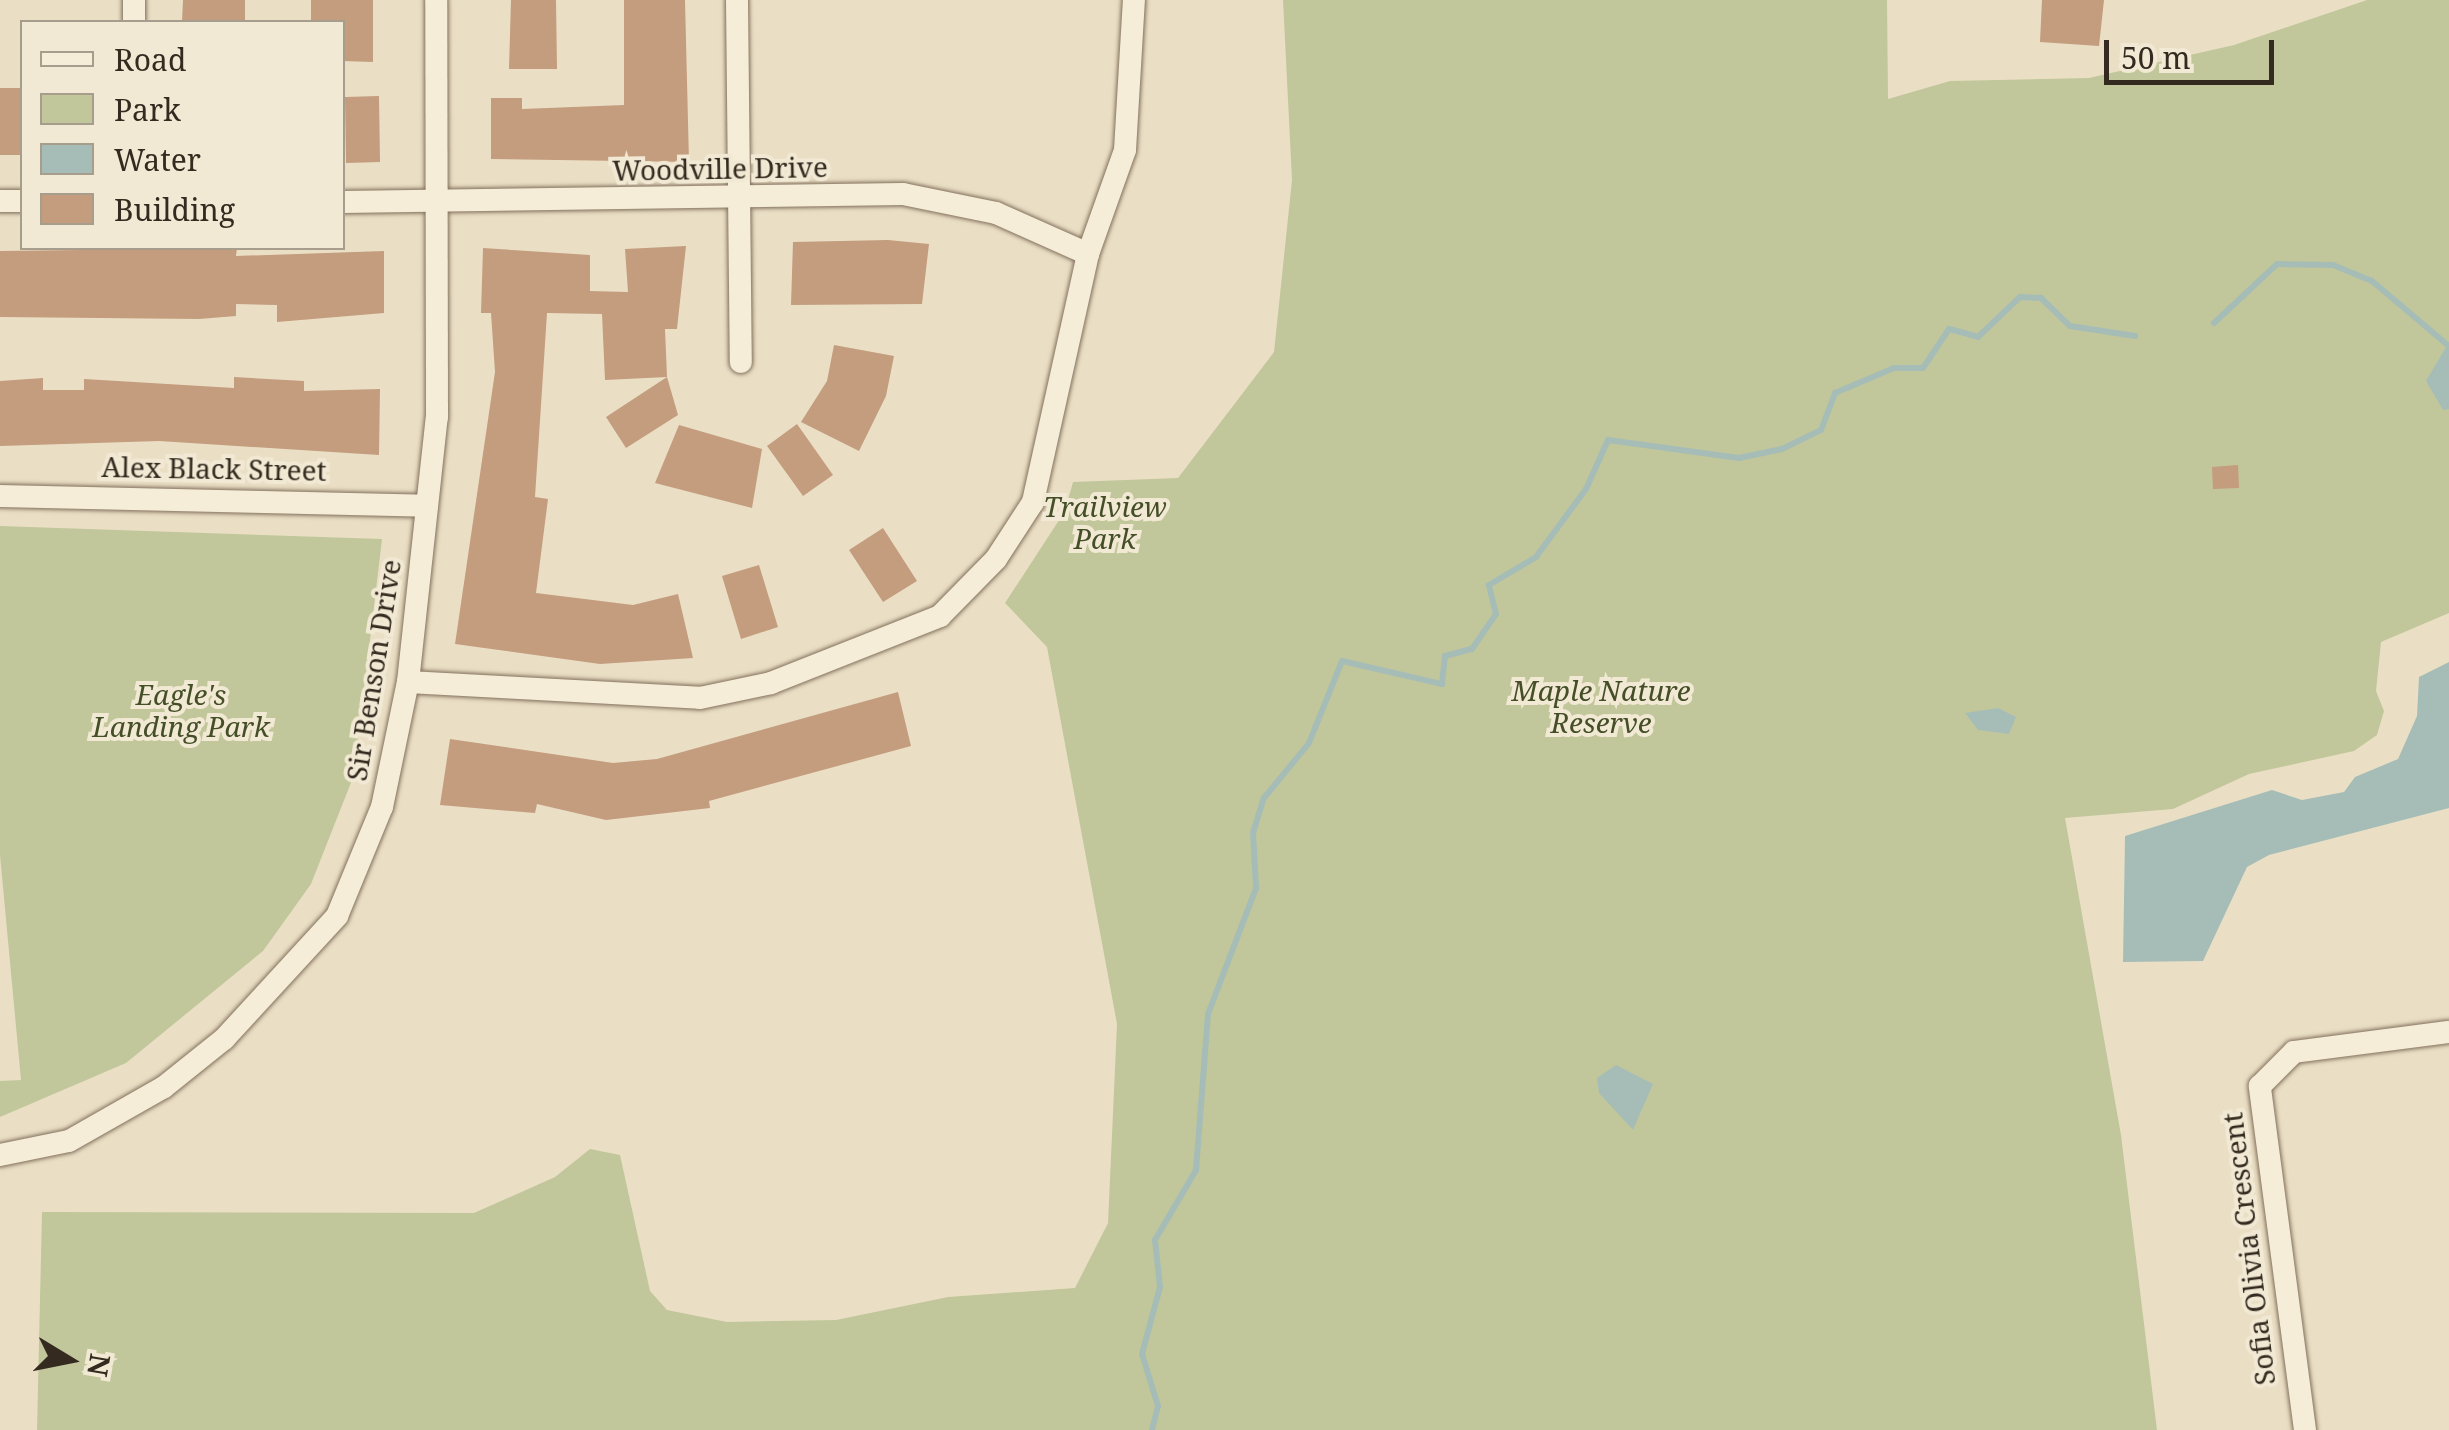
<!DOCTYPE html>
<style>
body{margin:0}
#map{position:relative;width:2449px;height:1430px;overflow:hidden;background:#eadfc5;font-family:"Noto Serif",serif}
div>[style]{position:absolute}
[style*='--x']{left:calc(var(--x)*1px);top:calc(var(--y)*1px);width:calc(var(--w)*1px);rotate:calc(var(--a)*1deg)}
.green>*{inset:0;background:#c1c79a}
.water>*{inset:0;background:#a6bdb7}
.stream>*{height:6px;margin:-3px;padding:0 3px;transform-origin:3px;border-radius:3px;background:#a6bdb7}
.building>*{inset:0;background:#c49c7e}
.roads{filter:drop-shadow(0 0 2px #83715d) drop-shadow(0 0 2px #83715d)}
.street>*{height:22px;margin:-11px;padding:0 11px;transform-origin:11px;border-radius:11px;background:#f5edd7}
span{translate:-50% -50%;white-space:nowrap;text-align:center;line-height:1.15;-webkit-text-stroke:8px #f2e9d4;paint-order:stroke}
.street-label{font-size:28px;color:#342a1f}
.park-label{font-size:28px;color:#444f28;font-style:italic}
.legend{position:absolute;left:20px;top:20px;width:325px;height:230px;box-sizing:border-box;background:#f2e9d4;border:2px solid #a69d8c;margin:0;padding:12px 18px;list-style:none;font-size:30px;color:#342a1f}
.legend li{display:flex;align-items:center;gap:20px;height:50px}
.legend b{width:50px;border:2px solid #a69d8c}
.north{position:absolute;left:20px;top:1310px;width:100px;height:100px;-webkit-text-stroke:8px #f2e9d4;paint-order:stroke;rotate:100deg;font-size:28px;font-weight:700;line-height:40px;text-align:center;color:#342a1f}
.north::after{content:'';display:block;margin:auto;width:35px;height:45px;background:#342a1f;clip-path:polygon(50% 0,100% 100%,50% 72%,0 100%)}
.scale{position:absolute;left:2104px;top:40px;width:170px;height:45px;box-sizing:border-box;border:5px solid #342a1f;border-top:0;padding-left:12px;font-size:30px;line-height:35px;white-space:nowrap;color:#342a1f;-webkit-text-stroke:8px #f2e9d4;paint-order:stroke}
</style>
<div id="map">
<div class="green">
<div style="clip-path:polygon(1283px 0,1887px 0,1888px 99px,1950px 81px,2089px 78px,2234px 45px,2367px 0,2449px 0,2449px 613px,2381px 642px,2376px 691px,2384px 711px,2377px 735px,2354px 751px,2249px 774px,2173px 809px,2065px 818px,2121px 1135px,2157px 1430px,37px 1430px,42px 1212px,474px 1213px,555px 1177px,590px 1149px,620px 1155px,650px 1291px,667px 1310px,727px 1322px,836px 1320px,948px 1297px,1075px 1288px,1108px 1223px,1117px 1024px,1047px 647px,1005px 603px,1065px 511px,1073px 482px,1178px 478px,1274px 352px,1292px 180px)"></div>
<div style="clip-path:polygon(0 526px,382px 539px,354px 775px,311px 884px,263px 951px,126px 1063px,0 1117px,0 1081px,21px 1080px,0 855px)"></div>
</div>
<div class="water">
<div style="clip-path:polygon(2449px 342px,2449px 409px,2443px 410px,2426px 381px)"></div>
<div style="clip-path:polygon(2449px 662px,2449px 808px,2269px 855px,2247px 867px,2203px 961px,2123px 962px,2125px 836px,2272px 790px,2302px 800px,2344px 792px,2355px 777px,2398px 759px,2417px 716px,2419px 677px)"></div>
<div style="clip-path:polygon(1998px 708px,2016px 717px,2009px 734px,1978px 730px,1965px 713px)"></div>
<div style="clip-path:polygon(1616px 1065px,1653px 1084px,1633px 1130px,1599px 1093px,1597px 1078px)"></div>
</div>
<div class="stream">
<div style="--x:2214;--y:323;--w:86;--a:-43.1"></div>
<div style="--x:2277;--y:264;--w:56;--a:1"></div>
<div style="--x:2333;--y:265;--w:42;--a:22.3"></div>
<div style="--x:2372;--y:281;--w:101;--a:40.2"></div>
<div style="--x:1152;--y:1430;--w:25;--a:-76"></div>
<div style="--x:1158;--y:1406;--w:54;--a:-107.1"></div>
<div style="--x:1142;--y:1354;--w:69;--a:-75"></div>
<div style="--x:1160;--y:1287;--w:47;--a:-96.1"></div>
<div style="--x:1155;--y:1240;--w:81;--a:-59.6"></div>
<div style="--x:1196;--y:1170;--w:156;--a:-85.6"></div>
<div style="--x:1208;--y:1014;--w:135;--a:-69.1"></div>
<div style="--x:1256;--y:888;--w:55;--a:-93.1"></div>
<div style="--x:1253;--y:833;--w:37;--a:-73"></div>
<div style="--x:1264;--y:798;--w:71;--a:-50.7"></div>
<div style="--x:1309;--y:743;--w:88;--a:-68.1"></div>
<div style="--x:1342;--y:661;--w:103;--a:13"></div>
<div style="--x:1442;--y:684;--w:28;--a:-84"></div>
<div style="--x:1445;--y:656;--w:28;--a:-15"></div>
<div style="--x:1472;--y:649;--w:42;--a:-55.6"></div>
<div style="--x:1496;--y:614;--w:30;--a:-104"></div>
<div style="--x:1489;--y:585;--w:55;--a:-30.8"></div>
<div style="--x:1536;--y:557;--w:84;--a:-53.7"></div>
<div style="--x:1586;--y:489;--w:54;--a:-65.8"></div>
<div style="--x:1608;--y:440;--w:132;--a:7.8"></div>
<div style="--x:1739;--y:458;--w:44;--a:-11.8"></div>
<div style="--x:1782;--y:449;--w:43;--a:-26"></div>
<div style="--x:1821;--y:430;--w:40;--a:-69"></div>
<div style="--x:1835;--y:393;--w:64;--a:-23"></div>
<div style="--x:1894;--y:368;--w:29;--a:0"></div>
<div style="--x:1923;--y:368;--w:47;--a:-56.3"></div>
<div style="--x:1949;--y:329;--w:30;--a:15"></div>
<div style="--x:1978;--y:337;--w:58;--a:-43.6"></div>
<div style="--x:2020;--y:297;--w:21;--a:3"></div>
<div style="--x:2041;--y:298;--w:40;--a:44"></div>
<div style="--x:2070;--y:326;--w:66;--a:8.7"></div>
</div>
<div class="building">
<div style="clip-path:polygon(183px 0,245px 0,245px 22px,182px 22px)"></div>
<div style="clip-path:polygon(311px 0,373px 0,373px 62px,342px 61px,342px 22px,311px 22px)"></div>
<div style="clip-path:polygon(511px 0,556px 0,557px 69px,509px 69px)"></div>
<div style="clip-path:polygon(624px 0,685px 0,689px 162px,491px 159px,491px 98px,522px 98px,522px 109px,624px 105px)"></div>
<div style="clip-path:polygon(2042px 0,2104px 0,2099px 46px,2040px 42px)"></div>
<div style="clip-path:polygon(0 88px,22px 88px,22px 155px,0 155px)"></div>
<div style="clip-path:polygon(379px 96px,380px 162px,346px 163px,345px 97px)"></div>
<div style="clip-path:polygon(888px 240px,929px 244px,922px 304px,791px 305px,793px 242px)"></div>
<div style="clip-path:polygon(686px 246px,677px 329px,665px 329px,667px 377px,605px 380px,602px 314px,547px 313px,535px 497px,548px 499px,536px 593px,633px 605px,678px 594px,693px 658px,600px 664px,455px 644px,495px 372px,491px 313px,481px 313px,483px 248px,590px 255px,590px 291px,628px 292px,625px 249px)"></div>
<div style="clip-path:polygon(237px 248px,236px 256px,384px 251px,384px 313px,277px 322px,277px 305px,236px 304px,236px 316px,199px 319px,0 317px,0 251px)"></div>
<div style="clip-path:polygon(834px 345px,894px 356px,886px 396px,859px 451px,801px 422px,827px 381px)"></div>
<div style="clip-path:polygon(234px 377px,304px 381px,304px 391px,380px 389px,379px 455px,159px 441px,0 446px,0 381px,43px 378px,43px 390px,84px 390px,84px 379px,234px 388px)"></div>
<div style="clip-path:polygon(667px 377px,678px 415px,626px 448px,606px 417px)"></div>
<div style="clip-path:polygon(797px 424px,833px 475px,803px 496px,767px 446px)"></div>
<div style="clip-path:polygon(679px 425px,762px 449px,752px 508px,655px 483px)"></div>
<div style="clip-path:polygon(2238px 465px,2239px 488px,2213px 489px,2212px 467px)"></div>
<div style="clip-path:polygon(883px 528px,917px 581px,883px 602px,849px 550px)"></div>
<div style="clip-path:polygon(759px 565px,778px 627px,741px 639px,722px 576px)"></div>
<div style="clip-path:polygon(898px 692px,911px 746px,709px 801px,710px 808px,606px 820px,537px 804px,535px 813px,440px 805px,450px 739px,613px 763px,657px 759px)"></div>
</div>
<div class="roads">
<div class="street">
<div style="--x:737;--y:0;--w:362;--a:89.4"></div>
<div style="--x:134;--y:22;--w:22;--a:-90"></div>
<div style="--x:0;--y:201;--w:22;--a:0"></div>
<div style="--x:342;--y:202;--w:561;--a:-0.82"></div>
<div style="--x:903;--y:194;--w:95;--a:11.5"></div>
<div style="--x:996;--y:213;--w:101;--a:24"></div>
<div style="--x:0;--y:496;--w:427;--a:1.3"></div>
<div style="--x:408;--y:682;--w:292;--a:3.1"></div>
<div style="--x:700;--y:698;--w:73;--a:-11.9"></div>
<div style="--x:771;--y:683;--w:182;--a:-21.6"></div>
<div style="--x:940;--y:616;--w:80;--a:-45.5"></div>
<div style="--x:996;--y:559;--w:68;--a:-57"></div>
<div style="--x:1033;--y:502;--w:254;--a:-77.5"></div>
<div style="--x:1088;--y:254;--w:110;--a:-70.4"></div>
<div style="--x:1125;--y:150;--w:150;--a:-86.6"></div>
<div style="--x:0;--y:1155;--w:70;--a:-11.5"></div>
<div style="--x:69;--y:1141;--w:109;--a:-29.6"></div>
<div style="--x:164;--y:1087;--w:77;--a:-38.7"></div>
<div style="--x:224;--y:1039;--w:167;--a:-47.4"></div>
<div style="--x:337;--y:916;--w:118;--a:-67.6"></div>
<div style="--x:382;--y:807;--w:128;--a:-78.3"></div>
<div style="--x:408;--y:682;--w:267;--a:-83.8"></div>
<div style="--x:437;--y:417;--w:417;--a:-90.1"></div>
<div style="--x:2305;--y:1430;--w:347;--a:-97.5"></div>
<div style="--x:2260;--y:1086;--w:48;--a:-45"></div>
<div style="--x:2294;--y:1052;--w:156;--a:-7.4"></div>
</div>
</div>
<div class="street-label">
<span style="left:720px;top:168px;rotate:-1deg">Woodville Drive</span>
<span style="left:214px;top:468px;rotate:1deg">Alex Black Street</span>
<span style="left:373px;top:670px;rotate:-81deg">Sir Benson Drive</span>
<span style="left:2248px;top:1249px;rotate:-97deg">Sofia Olivia Crescent</span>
</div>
<div class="park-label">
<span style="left:1105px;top:522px">Trailview<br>Park</span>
<span style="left:1601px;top:706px">Maple Nature<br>Reserve</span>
<span style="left:181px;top:710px">Eagle's<br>Landing Park</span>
</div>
<ul class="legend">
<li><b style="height:12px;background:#f5edd7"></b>Road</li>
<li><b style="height:28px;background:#c1c79a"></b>Park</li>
<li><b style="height:28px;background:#a6bdb7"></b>Water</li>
<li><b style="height:28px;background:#c49c7e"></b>Building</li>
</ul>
<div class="north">N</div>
<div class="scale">50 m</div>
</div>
